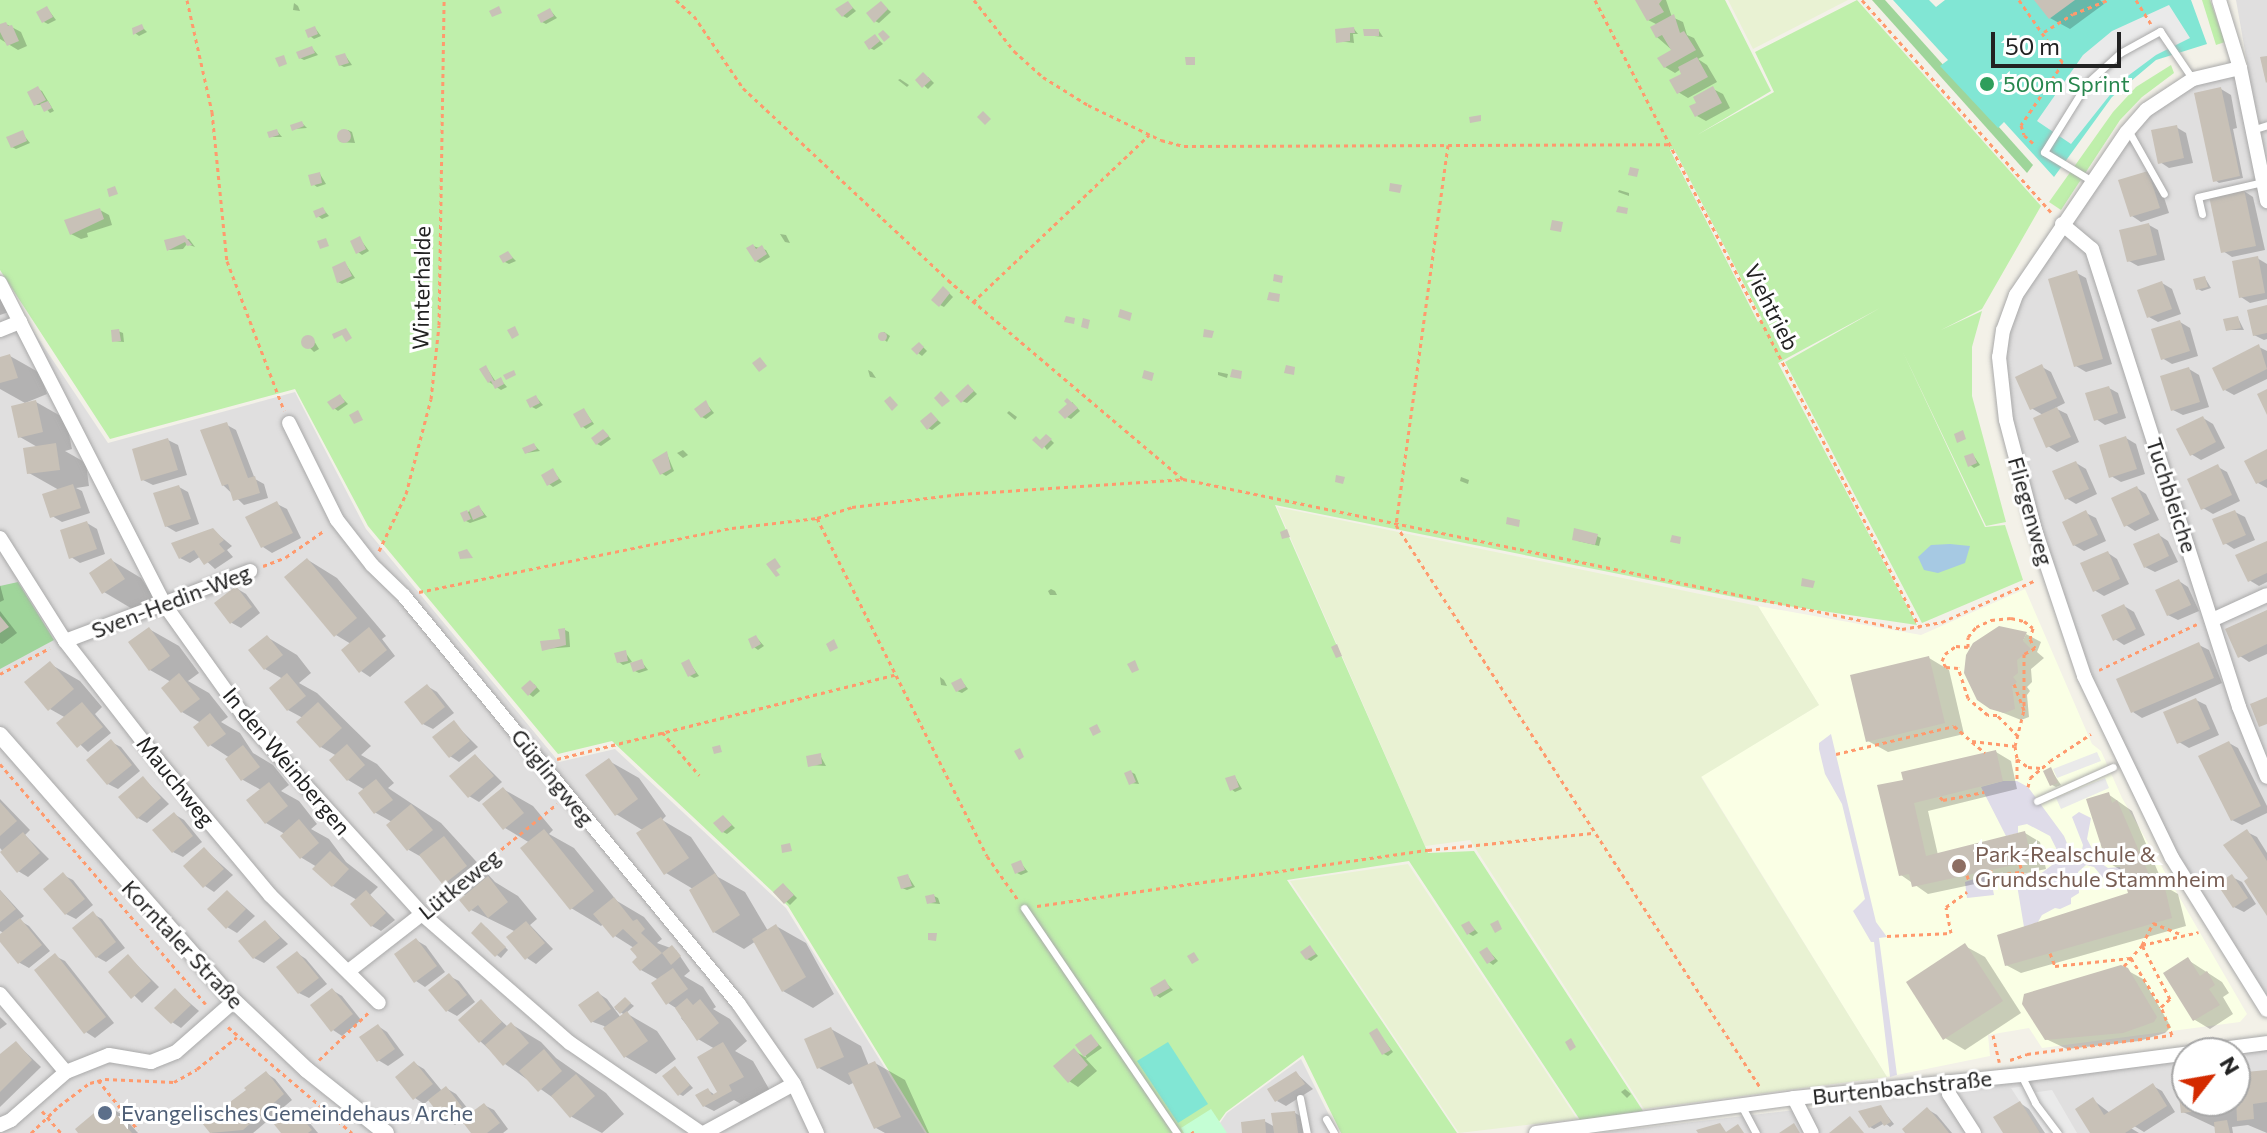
<!DOCTYPE html>
<meta charset="utf-8">
<style>
body{margin:0}
#map{position:relative;width:2267px;height:1133px;overflow:hidden;background:#f3f1e8;font-family:Commissioner,sans-serif}
div>[style]{position:absolute}
[style*='--x']{left:calc(var(--x)*1px);top:calc(var(--y)*1px);width:calc(var(--w)*1px);rotate:calc(var(--a)*1deg)}
.residential>*{inset:0;background:#e0dfdf}
.education>*{inset:0;background:#faffe5}
.farmland>*{inset:0;background:#e9f2d3}
.grass>*{inset:0;background:#bfefab}
.forest>*{inset:0;background:#9fd59a}
.park>*{inset:0;background:#c4fed4}
.pitch>*{inset:0;background:#81e6d4}
.parking>*{inset:0;background:#eaeaea}
.plaza>*{inset:0;background:#dfdce9}
.water>*{inset:0;background:#a6c9e3}
.shadow>*{inset:0;background:#0003}
.building>*{inset:0;background:#c8c1b7}
.round{border-radius:50%}
.path>*{height:3px;margin-top:-1.5px;transform-origin:0;background:repeating-linear-gradient(90deg,#ff9a6d 0 4px,transparent 0 8px)}
.roads{filter:drop-shadow(0 0 2px #a9a9a9) drop-shadow(0 0 2px #a9a9a9)}
.service>*{height:7px;margin:-3.5px;padding:0 3.5px;transform-origin:3.5px;border-radius:3.5px;background:#fff}
.minor>*{height:14px;margin:-7px;padding:0 7px;transform-origin:7px;border-radius:7px;background:#fff}
.tertiary>*{height:16px;margin:-8px;padding:0 8px;transform-origin:8px;border-radius:8px;background:#fff}
.dots>*{width:22px;height:22px;translate:-50% -50%;box-sizing:border-box;border:4px solid #fff;border-radius:50%}
span{translate:-50% -50%;white-space:nowrap;text-align:center;line-height:1.15;-webkit-text-stroke:6px #fff;paint-order:stroke}
.leisure-label{font-size:22px;color:#27864d}
.left{translate:0 -50%;text-align:left}
.street-label{font-size:22px;color:#222}
.education-label{font-size:22px;color:#785e54}
.service-label{font-size:22px;color:#4e5e75}
.north{position:absolute;left:2171px;top:1037px;width:80px;height:80px;box-sizing:border-box;background:#fff;border:2px solid #a7a7a7;border-radius:50%;rotate:59deg;font-size:22px;font-weight:700;line-height:32px;text-align:center;color:#222}
.north::after{content:'';display:block;margin:auto;width:28px;height:36px;background:#d42b00;clip-path:polygon(50% 0,100% 100%,50% 72%,0 100%)}
.scale{position:absolute;left:1991px;top:32px;width:130px;height:36px;box-sizing:border-box;border:4px solid #222;border-top:0;padding-left:10px;font-size:24px;line-height:28px;white-space:nowrap;color:#222;-webkit-text-stroke:6px #fff;paint-order:stroke}
</style>
<div id="map">
<div class="residential">
<div style="clip-path:polygon(2236px 0,2267px 0,2267px 1005px,2173px 859px,2089px 681px,2048px 573px,2010px 411px,2003px 335px,2019px 298px,2131px 130px,2194px 81px,2248px 68px)"></div>
<div style="clip-path:polygon(0 281px,108px 443px,295px 392px,366px 529px,559px 762px,615px 749px,786px 908px,925px 1133px,0 1133px)"></div>
<div style="clip-path:polygon(2267px 1047px,2267px 1133px,1598px 1133px,1922px 1095px,2187px 1058px,2187px 1101px,2235px 1101px,2235px 1053px)"></div>
<div style="clip-path:polygon(1301px 1059px,1338px 1133px,1213px 1133px,1227px 1113px)"></div>
</div>
<div class="education">
<div style="clip-path:polygon(2025px 589px,2092px 744px,2101px 751px,2122px 798px,2247px 1014px,2240px 1022px,2042px 1048px,2029px 1028px,1988px 1035px,1990px 1056px,1887px 1077px,1701px 776px,1819px 705px,1758px 606px,1921px 635px)"></div>
</div>
<div class="farmland">
<div style="clip-path:polygon(1728px 0,1848px 0,1753px 49px)"></div>
<div style="clip-path:polygon(1277px 507px,1758px 606px,1819px 705px,1701px 777px,1887px 1077px,1644px 1109px,1470px 840px,1425px 846px)"></div>
<div style="clip-path:polygon(1408px 864px,1577px 1119px,1459px 1133px,1290px 881px)"></div>
</div>
<div class="grass">
<div style="clip-path:polygon(evenodd,0 0,1725px 0,1771px 91px,1697px 135px,1774px 92px,1755px 52px,1857px 0,2041px 206px,1982px 309px,1941px 330px,1982px 311px,1972px 347px,1972px 396px,2006px 522px,1986px 526px,1902px 350px,1985px 527px,2005px 525px,2023px 580px,1922px 623px,1785px 362px,1880px 308px,1778px 363px,1917px 625px,1754px 601px,1275px 505px,1428px 853px,1474px 851px,1643px 1111px,1580px 1120px,1409px 861px,1287px 880px,1457px 1133px,1341px 1133px,1303px 1055px,1226px 1112px,1211px 1133px,927px 1133px,788px 906px,612px 741px,558px 754px,368px 526px,295px 389px,110px 439px,0 270px,0 0,1674px 149px,1762px 319px,1758px 322px,1670px 150px,1674px 149px)"></div>
<div style="clip-path:polygon(2202px 0,2210px 0,2225px 42px,2216px 45px)"></div>
<div style="clip-path:polygon(2171px 65px,2174px 73px,2142px 97px,2120px 120px,2061px 210px,2049px 202px,2113px 112px,2136px 87px)"></div>
</div>
<div class="forest">
<div style="clip-path:polygon(1872px 0,1885px 0,2033px 165px,2027px 173px)"></div>
<div style="clip-path:polygon(18px 582px,54px 640px,0 669px,0 586px)"></div>
</div>
<div class="park">
<div style="clip-path:polygon(1211px 1109px,1227px 1133px,1184px 1133px,1181px 1128px)"></div>
</div>
<div class="pitch">
<div style="clip-path:polygon(1893px 0,1929px 0,1936px 7px,1945px 0,2191px 0,2207px 44px,2156px 60px,2112px 97px,2054px 177px,2004px 122px,1998px 128px,1940px 66px,1948px 60px)"></div>
<div style="clip-path:polygon(1168px 1042px,1208px 1104px,1178px 1123px,1137px 1061px)"></div>
</div>
<div class="parking">
<div style="clip-path:polygon(2169px 5px,2190px 38px,2156px 55px,2121px 81px,2071px 144px,2037px 121px,2083px 55px,2112px 31px)"></div>
<div style="clip-path:polygon(2097px 752px,2101px 761px,2057px 778px,2053px 769px)"></div>
<div style="clip-path:polygon(2105px 778px,2109px 788px,2061px 809px,2056px 798px)"></div>
<div style="clip-path:polygon(2025px 1086px,2030px 1093px,2052px 1090px,2077px 1133px,2040px 1133px,2011px 1088px)"></div>
</div>
<div class="plaza">
<div style="clip-path:polygon(1831px 734px,1876px 922px,1887px 937px,1879px 938px,1897px 1075px,1890px 1077px,1874px 942px,1871px 942px,1853px 911px,1865px 899px,1842px 804px,1825px 774px,1819px 749px,1819px 743px)"></div>
<div style="clip-path:polygon(2003px 781px,2017px 781px,2028px 787px,2064px 836px,2071px 853px,2082px 850px,2083px 845px,2072px 817px,2079px 812px,2091px 818px,2087px 839px,2099px 862px,2108px 868px,2120px 867px,2124px 879px,2104px 879px,2094px 867px,2086px 865px,2078px 872px,2079px 893px,2071px 898px,2071px 904px,2060px 909px,2055px 908px,2042px 915px,2038px 922px,2024px 927px,2016px 879px,2027px 873px,2039px 875px,2056px 862px,2057px 850px,2050px 836px,2027px 824px,2018px 826px,2018px 833px,2006px 836px,1981px 787px)"></div>
<div style="clip-path:polygon(1990px 874px,1994px 895px,1967px 898px,1965px 882px)"></div>
</div>
<div class="water">
<div style="clip-path:polygon(1931px 545px,1950px 544px,1970px 546px,1965px 563px,1938px 573px,1924px 570px,1918px 557px)"></div>
</div>
<div class="shadow">
<div style="clip-path:polygon(1638px 0,1666px 0,1672px 17px,1683px 22px,1687px 35px,1694px 38px,1704px 56px,1698px 59px,1707px 65px,1717px 82px,1688px 98px,1678px 92px,1684px 75px,1681px 69px,1675px 73px,1665px 67px,1673px 51px,1657px 37px,1658px 25px,1648px 20px)"></div>
<div style="clip-path:polygon(2037px 0,2100px 0,2104px 4px,2070px 29px,2050px 18px)"></div>
<div style="clip-path:polygon(294px 3px,298px 6px,300px 11px,293px 10px)"></div>
<div style="clip-path:polygon(848px 3px,856px 11px,847px 18px,843px 16px)"></div>
<div style="clip-path:polygon(881px 3px,891px 12px,879px 23px,875px 21px)"></div>
<div style="clip-path:polygon(47px 8px,56px 20px,48px 24px,44px 22px)"></div>
<div style="clip-path:polygon(550px 10px,557px 18px,546px 24px,542px 22px)"></div>
<div style="clip-path:polygon(6px 24px,21px 32px,27px 46px,18px 50px,0 39px,0 26px)"></div>
<div style="clip-path:polygon(141px 26px,147px 32px,139px 36px,135px 33px)"></div>
<div style="clip-path:polygon(315px 28px,321px 36px,314px 39px,310px 36px)"></div>
<div style="clip-path:polygon(1354px 29px,1358px 34px,1353px 34px,1354px 43px,1338px 41px)"></div>
<div style="clip-path:polygon(1379px 31px,1383px 37px,1366px 35px)"></div>
<div style="clip-path:polygon(875px 36px,883px 44px,874px 50px,870px 48px)"></div>
<div style="clip-path:polygon(312px 48px,318px 55px,304px 60px,300px 58px)"></div>
<div style="clip-path:polygon(345px 55px,352px 65px,344px 67px,340px 65px)"></div>
<div style="clip-path:polygon(928px 77px,934px 83px,928px 89px,918px 80px)"></div>
<div style="clip-path:polygon(900px 79px,909px 85px,907px 87px,898px 80px)"></div>
<div style="clip-path:polygon(38px 89px,42px 91px,54px 111px,50px 113px,43px 105px,36px 105px)"></div>
<div style="clip-path:polygon(1713px 89px,1723px 94px,1730px 108px,1706px 121px,1697px 116px)"></div>
<div style="clip-path:polygon(2221px 89px,2231px 95px,2237px 128px,2233px 129px,2243px 178px,2219px 183px,2215px 180px)"></div>
<div style="clip-path:polygon(302px 123px,307px 128px,294px 129px)"></div>
<div style="clip-path:polygon(2176px 127px,2186px 133px,2193px 163px,2169px 168px,2160px 162px)"></div>
<div style="clip-path:polygon(348px 130px,352px 132px,355px 143px,340px 142px,338px 135px)"></div>
<div style="clip-path:polygon(277px 131px,282px 137px,271px 137px)"></div>
<div style="clip-path:polygon(22px 133px,30px 143px,16px 149px,12px 147px)"></div>
<div style="clip-path:polygon(2148px 173px,2158px 179px,2169px 213px,2141px 222px,2132px 216px)"></div>
<div style="clip-path:polygon(320px 174px,326px 184px,317px 187px,313px 184px)"></div>
<div style="clip-path:polygon(1619px 190px,1629px 193px,1629px 196px,1618px 192px)"></div>
<div style="clip-path:polygon(2244px 191px,2253px 197px,2265px 250px,2232px 257px,2223px 251px)"></div>
<div style="clip-path:polygon(323px 209px,329px 216px,322px 219px,318px 216px)"></div>
<div style="clip-path:polygon(100px 210px,109px 215px,112px 225px,87px 233px,88px 237px,81px 239px,71px 234px)"></div>
<div style="clip-path:polygon(2149px 225px,2158px 230px,2165px 260px,2138px 266px,2129px 261px)"></div>
<div style="clip-path:polygon(780px 234px,786px 235px,790px 243px,785px 242px)"></div>
<div style="clip-path:polygon(189px 239px,195px 247px,187px 244px,183px 249px,169px 250px,166px 241px)"></div>
<div style="clip-path:polygon(360px 239px,369px 251px,362px 255px,358px 252px)"></div>
<div style="clip-path:polygon(753px 246px,766px 250px,770px 257px,760px 263px,756px 261px)"></div>
<div style="clip-path:polygon(508px 253px,516px 261px,509px 264px,505px 262px)"></div>
<div style="clip-path:polygon(2257px 258px,2267px 264px,2267px 299px,2250px 303px,2241px 297px)"></div>
<div style="clip-path:polygon(345px 263px,355px 278px,342px 284px,338px 282px)"></div>
<div style="clip-path:polygon(2077px 273px,2086px 278px,2112px 364px,2086px 372px,2076px 366px)"></div>
<div style="clip-path:polygon(2205px 278px,2211px 288px,2202px 291px,2198px 289px)"></div>
<div style="clip-path:polygon(2162px 283px,2172px 289px,2181px 314px,2158px 322px,2149px 317px)"></div>
<div style="clip-path:polygon(0 289px,9px 312px,0 315px)"></div>
<div style="clip-path:polygon(947px 291px,953px 297px,944px 307px,940px 305px)"></div>
<div style="clip-path:polygon(2267px 307px,2267px 339px,2264px 340px,2254px 335px)"></div>
<div style="clip-path:polygon(2238px 318px,2244px 330px,2227px 330px)"></div>
<div style="clip-path:polygon(2180px 322px,2190px 328px,2198px 356px,2172px 364px,2162px 358px)"></div>
<div style="clip-path:polygon(118px 331px,123px 333px,124px 342px,114px 341px)"></div>
<div style="clip-path:polygon(884px 332px,890px 336px,887px 342px,879px 335px)"></div>
<div style="clip-path:polygon(311px 336px,319px 349px,314px 352px,302px 340px)"></div>
<div style="clip-path:polygon(923px 347px,927px 351px,922px 356px,918px 353px)"></div>
<div style="clip-path:polygon(2259px 347px,2267px 351px,2267px 379px,2234px 395px,2225px 390px)"></div>
<div style="clip-path:polygon(10px 356px,40px 373px,47px 394px,25px 403px,0 389px,0 359px)"></div>
<div style="clip-path:polygon(486px 367px,496px 382px,501px 380px,507px 387px,501px 390px,489px 382px)"></div>
<div style="clip-path:polygon(2042px 367px,2051px 372px,2065px 403px,2055px 408px,2067px 414px,2079px 442px,2057px 452px,2048px 446px,2043px 415px,2031px 408px)"></div>
<div style="clip-path:polygon(2189px 369px,2199px 375px,2209px 407px,2183px 415px,2173px 410px)"></div>
<div style="clip-path:polygon(868px 370px,872px 372px,876px 378px,870px 377px)"></div>
<div style="clip-path:polygon(1218px 372px,1228px 374px,1227px 378px,1218px 375px)"></div>
<div style="clip-path:polygon(2109px 388px,2118px 393px,2126px 418px,2105px 425px,2096px 419px)"></div>
<div style="clip-path:polygon(972px 389px,977px 394px,967px 403px,962px 401px)"></div>
<div style="clip-path:polygon(340px 396px,348px 404px,338px 411px,334px 408px)"></div>
<div style="clip-path:polygon(536px 397px,543px 405px,536px 409px,532px 407px)"></div>
<div style="clip-path:polygon(36px 402px,66px 419px,72px 449px,65px 451px,86px 463px,89px 486px,76px 488px,82px 491px,90px 513px,62px 522px,52px 516px,59px 490px,29px 473px,39px 448px,20px 437px)"></div>
<div style="clip-path:polygon(1072px 402px,1080px 411px,1071px 419px,1067px 417px)"></div>
<div style="clip-path:polygon(706px 403px,714px 413px,706px 419px,702px 417px)"></div>
<div style="clip-path:polygon(584px 410px,594px 424px,586px 429px,582px 426px)"></div>
<div style="clip-path:polygon(1009px 411px,1017px 417px,1015px 420px,1007px 413px)"></div>
<div style="clip-path:polygon(931px 414px,941px 423px,932px 430px,928px 428px)"></div>
<div style="clip-path:polygon(2203px 418px,2213px 424px,2225px 448px,2201px 460px,2191px 454px)"></div>
<div style="clip-path:polygon(227px 425px,236px 430px,255px 479px,264px 484px,268px 498px,244px 505px,223px 485px)"></div>
<div style="clip-path:polygon(604px 431px,611px 439px,601px 446px,597px 444px)"></div>
<div style="clip-path:polygon(2126px 438px,2136px 444px,2145px 474px,2121px 482px,2111px 476px)"></div>
<div style="clip-path:polygon(1050px 439px,1054px 443px,1047px 450px,1041px 442px)"></div>
<div style="clip-path:polygon(168px 440px,178px 445px,187px 475px,153px 485px,143px 480px)"></div>
<div style="clip-path:polygon(534px 445px,540px 451px,526px 453px)"></div>
<div style="clip-path:polygon(683px 450px,688px 455px,683px 458px,677px 453px)"></div>
<div style="clip-path:polygon(2267px 451px,2267px 488px,2258px 483px)"></div>
<div style="clip-path:polygon(667px 454px,674px 471px,666px 476px,661px 473px)"></div>
<div style="clip-path:polygon(1973px 455px,1980px 465px,1974px 468px,1970px 465px)"></div>
<div style="clip-path:polygon(2076px 463px,2086px 469px,2097px 494px,2076px 504px,2066px 498px)"></div>
<div style="clip-path:polygon(2218px 467px,2227px 472px,2240px 501px,2213px 514px,2203px 508px)"></div>
<div style="clip-path:polygon(553px 471px,562px 482px,553px 487px,549px 484px)"></div>
<div style="clip-path:polygon(1461px 477px,1469px 480px,1468px 484px,1460px 481px)"></div>
<div style="clip-path:polygon(179px 487px,188px 492px,199px 524px,176px 532px,166px 526px)"></div>
<div style="clip-path:polygon(2137px 488px,2146px 494px,2159px 520px,2135px 531px,2126px 525px)"></div>
<div style="clip-path:polygon(277px 504px,287px 509px,301px 538px,272px 553px,263px 547px)"></div>
<div style="clip-path:polygon(479px 507px,487px 517px,470px 523px,466px 521px,463px 514px)"></div>
<div style="clip-path:polygon(2235px 512px,2245px 517px,2255px 540px,2234px 549px,2225px 543px)"></div>
<div style="clip-path:polygon(2086px 513px,2096px 518px,2106px 541px,2084px 551px,2074px 545px)"></div>
<div style="clip-path:polygon(87px 523px,97px 529px,105px 554px,80px 563px,71px 557px)"></div>
<div style="clip-path:polygon(213px 530px,232px 546px,227px 550px,233px 557px,215px 569px,201px 556px,190px 563px,180px 558px)"></div>
<div style="clip-path:polygon(2159px 535px,2168px 541px,2178px 562px,2155px 572px,2145px 567px)"></div>
<div style="clip-path:polygon(1597px 536px,1601px 538px,1599px 546px,1578px 541px)"></div>
<div style="clip-path:polygon(2267px 543px,2267px 582px,2259px 586px,2249px 580px)"></div>
<div style="clip-path:polygon(2108px 553px,2117px 559px,2129px 584px,2104px 596px,2094px 590px)"></div>
<div style="clip-path:polygon(111px 560px,141px 578px,154px 597px,134px 610px,104px 592px)"></div>
<div style="clip-path:polygon(308px 560px,337px 578px,386px 636px,382px 639px,395px 656px,370px 677px,361px 671px,351px 644px,336px 635px)"></div>
<div style="clip-path:polygon(2179px 581px,2188px 587px,2199px 611px,2178px 620px,2168px 615px)"></div>
<div style="clip-path:polygon(0 585px,4px 600px,0 602px)"></div>
<div style="clip-path:polygon(236px 588px,246px 594px,260px 613px,241px 628px,232px 623px,217px 604px)"></div>
<div style="clip-path:polygon(1051px 589px,1055px 591px,1057px 595px,1050px 595px,1048px 591px)"></div>
<div style="clip-path:polygon(2124px 606px,2134px 612px,2145px 635px,2124px 645px,2115px 639px)"></div>
<div style="clip-path:polygon(0 611px,17px 633px,2px 644px,0 643px)"></div>
<div style="clip-path:polygon(2267px 612px,2267px 654px,2249px 662px,2240px 656px)"></div>
<div style="clip-path:polygon(149px 629px,179px 646px,199px 673px,188px 681px,209px 693px,228px 717px,221px 722px,240px 733px,253px 753px,273px 765px,289px 785px,281px 791px,299px 801px,317px 824px,311px 829px,329px 839px,346px 862px,378px 887px,370px 895px,395px 920px,381px 931px,372px 926px,357px 900px,333px 886px,317px 867px,302px 858px,283px 836px,285px 834px,266px 823px,261px 790px,243px 780px,230px 758px,210px 745px,201px 723px,182px 712px,171px 682px,150px 670px)"></div>
<div style="clip-path:polygon(565px 630px,569px 632px,570px 647px,544px 649px,562px 640px)"></div>
<div style="clip-path:polygon(2026px 634px,2041px 642px,2037px 652px,2044px 658px,2031px 669px,2032px 682px,2027px 687px,2030px 691px,2027px 695px,2029px 717px,2021px 720px,1991px 708px)"></div>
<div style="clip-path:polygon(267px 637px,297px 655px,311px 673px,299px 683px,317px 693px,371px 746px,361px 755px,377px 764px,394px 783px,388px 788px,441px 823px,495px 882px,518px 896px,537px 919px,530px 925px,553px 949px,536px 964px,527px 958px,516px 932px,471px 910px,466px 896px,444px 884px,425px 859px,409px 850px,392px 822px,376px 813px,361px 794px,365px 790px,348px 780px,337px 756px,321px 747px,303px 718px,288px 710px,271px 689px,283px 679px,265px 669px)"></div>
<div style="clip-path:polygon(756px 637px,764px 646px,758px 650px,754px 647px)"></div>
<div style="clip-path:polygon(2199px 645px,2209px 650px,2222px 683px,2142px 718px,2133px 712px)"></div>
<div style="clip-path:polygon(625px 652px,632px 662px,623px 665px,619px 662px)"></div>
<div style="clip-path:polygon(1929px 658px,1949px 670px,1964px 734px,1888px 752px,1868px 741px)"></div>
<div style="clip-path:polygon(641px 661px,648px 670px,639px 673px,635px 671px)"></div>
<div style="clip-path:polygon(689px 662px,699px 676px,694px 678px,690px 676px)"></div>
<div style="clip-path:polygon(50px 664px,80px 681px,102px 707px,95px 714px,111px 733px,88px 752px,59px 724px,66px 718px,50px 709px)"></div>
<div style="clip-path:polygon(940px 677px,944px 680px,947px 686px,941px 685px)"></div>
<div style="clip-path:polygon(961px 680px,968px 689px,962px 693px,957px 691px)"></div>
<div style="clip-path:polygon(534px 684px,540px 691px,533px 697px,529px 694px)"></div>
<div style="clip-path:polygon(427px 686px,437px 692px,454px 713px,433px 729px,423px 724px)"></div>
<div style="clip-path:polygon(2196px 700px,2206px 705px,2219px 735px,2189px 748px,2179px 742px)"></div>
<div style="clip-path:polygon(454px 723px,478px 747px,459px 762px,450px 756px)"></div>
<div style="clip-path:polygon(111px 742px,121px 747px,140px 771px,118px 789px,108px 784px)"></div>
<div style="clip-path:polygon(2229px 743px,2238px 748px,2267px 806px,2267px 813px,2242px 825px,2232px 820px)"></div>
<div style="clip-path:polygon(1996px 752px,2011px 761px,2017px 789px,1928px 811px,1938px 855px,2025px 833px,2040px 842px,2046px 869px,1928px 894px,1901px 875px,1905px 781px)"></div>
<div style="clip-path:polygon(820px 755px,826px 766px,810px 765px)"></div>
<div style="clip-path:polygon(476px 756px,502px 782px,479px 802px,469px 796px)"></div>
<div style="clip-path:polygon(609px 761px,639px 778px,666px 816px,662px 820px,691px 837px,718px 877px,745px 892px,768px 931px,776px 926px,806px 943px,834px 994px,813px 1008px,783px 991px,756px 941px,744px 949px,714px 932px,693px 889px,666px 873px,644px 831px,616px 814px)"></div>
<div style="clip-path:polygon(2051px 770px,2061px 785px,2056px 787px,2052px 785px)"></div>
<div style="clip-path:polygon(1131px 772px,1135px 774px,1139px 784px,1130px 783px)"></div>
<div style="clip-path:polygon(1235px 777px,1242px 789px,1235px 792px,1231px 789px)"></div>
<div style="clip-path:polygon(143px 778px,169px 804px,147px 823px,138px 818px)"></div>
<div style="clip-path:polygon(503px 789px,533px 806px,553px 830px,549px 834px,574px 848px,617px 901px,644px 917px,662px 939px,657px 943px,676px 950px,690px 971px,684px 976px,703px 987px,716px 1007px,713px 1009px,730px 1019px,747px 1041px,735px 1051px,753px 1061px,772px 1094px,748px 1108px,734px 1100px,714px 1111px,704px 1106px,708px 1090px,715px 1095px,721px 1092px,715px 1049px,698px 1039px,681px 1018px,684px 1015px,679px 1010px,668px 1003px,659px 980px,641px 970px,634px 948px,615px 936px,604px 923px,601px 926px,571px 908px,530px 843px,505px 828px)"></div>
<div style="clip-path:polygon(2108px 794px,2132px 811px,2164px 886px,2178px 894px,2186px 926px,2021px 973px,2006px 965px,2131px 895px,2124px 872px,2109px 863px)"></div>
<div style="clip-path:polygon(0 799px,30px 830px,25px 835px,49px 859px,28px 877px,18px 871px,0 848px)"></div>
<div style="clip-path:polygon(174px 814px,184px 820px,202px 842px,183px 857px,173px 852px)"></div>
<div style="clip-path:polygon(724px 817px,735px 828px,727px 834px,723px 832px)"></div>
<div style="clip-path:polygon(2247px 832px,2257px 837px,2267px 853px,2267px 913px,2251px 879px)"></div>
<div style="clip-path:polygon(204px 849px,233px 875px,214px 892px,205px 886px)"></div>
<div style="clip-path:polygon(1020px 862px,1028px 872px,1021px 875px,1017px 873px)"></div>
<div style="clip-path:polygon(63px 875px,73px 880px,93px 905px,76px 919px,66px 914px)"></div>
<div style="clip-path:polygon(908px 876px,915px 887px,907px 890px,902px 888px)"></div>
<div style="clip-path:polygon(2232px 877px,2242px 882px,2256px 904px,2244px 912px,2234px 907px)"></div>
<div style="clip-path:polygon(787px 888px,797px 898px,790px 905px,776px 892px)"></div>
<div style="clip-path:polygon(0 890px,24px 916px,19px 920px,29px 926px,50px 951px,29px 968px,20px 963px,0 939px,4px 933px,0 931px)"></div>
<div style="clip-path:polygon(228px 892px,255px 916px,237px 933px,227px 927px)"></div>
<div style="clip-path:polygon(934px 896px,938px 898px,940px 904px,929px 903px)"></div>
<div style="clip-path:polygon(93px 914px,102px 919px,125px 948px,106px 962px,97px 957px)"></div>
<div style="clip-path:polygon(265px 922px,288px 944px,264px 963px,254px 958px)"></div>
<div style="clip-path:polygon(1469px 923px,1478px 933px,1473px 936px,1469px 934px)"></div>
<div style="clip-path:polygon(486px 927px,508px 950px,501px 958px,497px 955px)"></div>
<div style="clip-path:polygon(416px 940px,426px 946px,445px 972px,425px 987px,416px 981px)"></div>
<div style="clip-path:polygon(1965px 946px,1985px 957px,2021px 1013px,1965px 1050px,1945px 1038px)"></div>
<div style="clip-path:polygon(1310px 947px,1318px 956px,1311px 961px,1307px 959px)"></div>
<div style="clip-path:polygon(1487px 949px,1498px 961px,1493px 965px,1489px 962px)"></div>
<div style="clip-path:polygon(297px 953px,306px 959px,327px 984px,309px 998px,299px 993px)"></div>
<div style="clip-path:polygon(55px 956px,65px 961px,114px 1023px,95px 1038px,86px 1032px)"></div>
<div style="clip-path:polygon(129px 957px,159px 987px,142px 1003px,111px 973px)"></div>
<div style="clip-path:polygon(2188px 960px,2222px 982px,2229px 993px,2223px 997px,2233px 1014px,2210px 1029px,2195px 1020px)"></div>
<div style="clip-path:polygon(2121px 967px,2143px 979px,2171px 1027px,2165px 1033px,2139px 1041px,2067px 1049px,2046px 1039px)"></div>
<div style="clip-path:polygon(449px 976px,459px 981px,475px 1002px,457px 1016px,448px 1011px,431px 990px)"></div>
<div style="clip-path:polygon(1165px 982px,1173px 990px,1160px 998px,1156px 995px)"></div>
<div style="clip-path:polygon(175px 990px,199px 1011px,181px 1028px,172px 1022px)"></div>
<div style="clip-path:polygon(332px 990px,342px 996px,361px 1020px,342px 1036px,333px 1030px)"></div>
<div style="clip-path:polygon(598px 993px,607px 999px,621px 1018px,625px 1015px,615px 1009px,625px 999px,629px 1002px,634px 1006px,626px 1013px,657px 1031px,676px 1059px,656px 1074px,626px 1057px,604px 1026px,593px 1022px,581px 1006px)"></div>
<div style="clip-path:polygon(481px 1002px,508px 1027px,511px 1024px,541px 1042px,556px 1058px,606px 1093px,624px 1114px,602px 1133px,572px 1117px,559px 1102px,505px 1064px,480px 1041px)"></div>
<div style="clip-path:polygon(0 1017px,7px 1024px,0 1029px)"></div>
<div style="clip-path:polygon(378px 1026px,387px 1032px,404px 1055px,388px 1066px,378px 1060px)"></div>
<div style="clip-path:polygon(831px 1029px,861px 1046px,869px 1066px,875px 1063px,905px 1080px,929px 1133px,885px 1133px,876px 1128px,855px 1082px,849px 1085px,819px 1068px)"></div>
<div style="clip-path:polygon(1377px 1031px,1393px 1052px,1388px 1056px,1384px 1054px)"></div>
<div style="clip-path:polygon(1091px 1036px,1102px 1048px,1086px 1059px,1097px 1071px,1078px 1087px,1069px 1081px,1074px 1051px,1087px 1058px,1078px 1045px)"></div>
<div style="clip-path:polygon(16px 1043px,41px 1067px,0 1107px,0 1058px)"></div>
<div style="clip-path:polygon(414px 1063px,424px 1069px,442px 1091px,446px 1088px,456px 1094px,472px 1114px,484px 1105px,494px 1110px,508px 1129px,503px 1133px,474px 1133px,463px 1119px,455px 1125px,446px 1120px,430px 1099px,424px 1104px,415px 1098px)"></div>
<div style="clip-path:polygon(675px 1068px,693px 1088px,683px 1096px,679px 1094px)"></div>
<div style="clip-path:polygon(2267px 1072px,2267px 1133px,2248px 1125px,2232px 1127px,2233px 1133px,2217px 1133px,2217px 1128px,2183px 1112px,2187px 1081px,2187px 1101px,2235px 1101px,2235px 1075px)"></div>
<div style="clip-path:polygon(266px 1073px,275px 1079px,292px 1100px,253px 1133px,212px 1133px,205px 1123px,249px 1091px)"></div>
<div style="clip-path:polygon(1296px 1073px,1313px 1089px,1286px 1106px,1277px 1101px)"></div>
<div style="clip-path:polygon(2153px 1086px,2162px 1091px,2175px 1112px,2144px 1132px,2126px 1121px,2124px 1124px,2139px 1133px,2092px 1133px,2093px 1100px,2110px 1113px)"></div>
<div style="clip-path:polygon(1625px 1089px,1631px 1094px,1627px 1098px,1621px 1092px)"></div>
<div style="clip-path:polygon(2020px 1103px,2029px 1109px,2045px 1133px,2006px 1133px)"></div>
<div style="clip-path:polygon(106px 1105px,121px 1114px,138px 1133px,81px 1133px)"></div>
<div style="clip-path:polygon(1881px 1108px,1894px 1124px,1890px 1127px,1885px 1123px,1874px 1129px,1870px 1127px)"></div>
<div style="clip-path:polygon(293px 1109px,303px 1115px,318px 1133px,283px 1133px)"></div>
<div style="clip-path:polygon(1927px 1109px,1937px 1115px,1952px 1133px,1908px 1133px)"></div>
<div style="clip-path:polygon(1295px 1113px,1304px 1118px,1306px 1133px,1244px 1133px,1264px 1121px,1275px 1127px)"></div>
</div>
<div class="building">
<div style="clip-path:polygon(1635px 0,1662px 0,1659px 4px,1664px 12px,1647px 21px)"></div>
<div style="clip-path:polygon(2034px 0,2075px 0,2049px 19px)"></div>
<div style="clip-path:polygon(848px 1px,853px 8px,842px 17px,835px 9px)"></div>
<div style="clip-path:polygon(881px 1px,888px 9px,874px 23px,866px 13px)"></div>
<div style="clip-path:polygon(47px 6px,53px 17px,42px 23px,36px 12px)"></div>
<div style="clip-path:polygon(499px 6px,502px 13px,492px 17px,489px 11px)"></div>
<div style="clip-path:polygon(550px 8px,554px 16px,541px 23px,537px 15px)"></div>
<div style="clip-path:polygon(1674px 14px,1680px 33px,1684px 31px,1696px 50px,1664px 68px,1657px 58px,1671px 50px,1662px 35px,1656px 38px,1650px 27px)"></div>
<div style="clip-path:polygon(6px 22px,8px 26px,12px 25px,19px 41px,7px 46px,0 32px,0 24px)"></div>
<div style="clip-path:polygon(142px 24px,144px 29px,133px 35px,132px 28px)"></div>
<div style="clip-path:polygon(315px 26px,318px 34px,308px 38px,305px 30px)"></div>
<div style="clip-path:polygon(1354px 27px,1355px 33px,1350px 33px,1350px 41px,1336px 43px,1335px 29px)"></div>
<div style="clip-path:polygon(1363px 29px,1379px 29px,1379px 36px,1364px 36px)"></div>
<div style="clip-path:polygon(883px 30px,890px 37px,884px 42px,878px 34px)"></div>
<div style="clip-path:polygon(875px 34px,880px 41px,869px 50px,864px 42px)"></div>
<div style="clip-path:polygon(312px 46px,315px 53px,299px 59px,296px 52px)"></div>
<div style="clip-path:polygon(345px 53px,349px 63px,339px 66px,335px 56px)"></div>
<div style="clip-path:polygon(284px 55px,287px 64px,279px 67px,275px 58px)"></div>
<div style="clip-path:polygon(2267px 56px,2267px 82px,2266px 83px,2260px 57px)"></div>
<div style="clip-path:polygon(1185px 57px,1195px 57px,1195px 65px,1186px 65px)"></div>
<div style="clip-path:polygon(1697px 57px,1708px 77px,1677px 94px,1669px 80px,1681px 74px,1678px 67px)"></div>
<div style="clip-path:polygon(923px 72px,931px 80px,922px 88px,915px 80px)"></div>
<div style="clip-path:polygon(38px 86px,46px 100px,34px 106px,27px 92px)"></div>
<div style="clip-path:polygon(1713px 86px,1722px 103px,1695px 117px,1689px 106px,1696px 103px,1693px 97px)"></div>
<div style="clip-path:polygon(2221px 87px,2240px 176px,2213px 182px,2194px 93px)"></div>
<div style="clip-path:polygon(48px 101px,52px 108px,44px 112px,40px 104px)"></div>
<div style="clip-path:polygon(983px 111px,991px 119px,985px 125px,977px 117px)"></div>
<div style="clip-path:polygon(1481px 115px,1481px 121px,1470px 123px,1469px 117px)"></div>
<div style="clip-path:polygon(302px 121px,304px 126px,292px 131px,290px 125px)"></div>
<div style="clip-path:polygon(2177px 125px,2184px 158px,2158px 164px,2151px 130px)"></div>
<div class="round" style="left:337px;top:129px;width:14px;height:14px"></div>
<div style="clip-path:polygon(277px 129px,279px 135px,269px 138px,267px 132px)"></div>
<div style="clip-path:polygon(23px 130px,27px 141px,11px 148px,6px 137px)"></div>
<div style="clip-path:polygon(1630px 167px,1639px 169px,1637px 177px,1628px 175px)"></div>
<div style="clip-path:polygon(2148px 171px,2160px 208px,2130px 217px,2118px 180px)"></div>
<div style="clip-path:polygon(320px 172px,322px 183px,311px 186px,308px 175px)"></div>
<div style="clip-path:polygon(1390px 183px,1402px 185px,1400px 193px,1389px 191px)"></div>
<div style="clip-path:polygon(115px 186px,118px 194px,109px 197px,107px 189px)"></div>
<div style="clip-path:polygon(2244px 189px,2256px 246px,2221px 253px,2209px 196px)"></div>
<div style="clip-path:polygon(1618px 206px,1628px 208px,1627px 214px,1616px 212px)"></div>
<div style="clip-path:polygon(323px 207px,326px 213px,316px 218px,313px 211px)"></div>
<div style="clip-path:polygon(100px 208px,104px 219px,70px 235px,64px 220px)"></div>
<div style="clip-path:polygon(1552px 220px,1563px 222px,1561px 232px,1550px 230px)"></div>
<div style="clip-path:polygon(2149px 223px,2157px 255px,2127px 262px,2119px 230px)"></div>
<div style="clip-path:polygon(184px 235px,192px 245px,187px 246px,185px 242px,167px 251px,164px 240px)"></div>
<div style="clip-path:polygon(360px 236px,366px 249px,356px 254px,350px 241px)"></div>
<div style="clip-path:polygon(326px 238px,329px 246px,320px 249px,317px 241px)"></div>
<div style="clip-path:polygon(753px 244px,756px 249px,762px 245px,767px 254px,755px 262px,746px 248px)"></div>
<div style="clip-path:polygon(508px 251px,513px 258px,503px 263px,499px 256px)"></div>
<div style="clip-path:polygon(2258px 256px,2265px 293px,2239px 298px,2232px 261px)"></div>
<div style="clip-path:polygon(345px 261px,352px 276px,337px 283px,332px 267px)"></div>
<div style="clip-path:polygon(2077px 270px,2103px 359px,2074px 367px,2048px 279px)"></div>
<div style="clip-path:polygon(1274px 274px,1283px 276px,1282px 283px,1273px 281px)"></div>
<div style="clip-path:polygon(2205px 276px,2208px 287px,2196px 290px,2193px 279px)"></div>
<div style="clip-path:polygon(2162px 281px,2172px 309px,2147px 318px,2137px 290px)"></div>
<div style="clip-path:polygon(943px 286px,950px 293px,939px 307px,931px 300px)"></div>
<div style="clip-path:polygon(1269px 292px,1280px 294px,1279px 302px,1267px 300px)"></div>
<div style="clip-path:polygon(2267px 305px,2267px 333px,2253px 336px,2247px 310px)"></div>
<div style="clip-path:polygon(1120px 309px,1132px 313px,1130px 321px,1118px 317px)"></div>
<div style="clip-path:polygon(1066px 316px,1075px 318px,1074px 324px,1064px 322px)"></div>
<div style="clip-path:polygon(2238px 316px,2241px 328px,2226px 331px,2223px 319px)"></div>
<div style="clip-path:polygon(1083px 318px,1090px 320px,1088px 329px,1081px 327px)"></div>
<div style="clip-path:polygon(2180px 320px,2190px 351px,2161px 360px,2151px 329px)"></div>
<div style="clip-path:polygon(515px 326px,519px 335px,512px 339px,507px 330px)"></div>
<div style="clip-path:polygon(346px 328px,352px 338px,346px 342px,342px 335px,334px 339px,332px 334px)"></div>
<div style="clip-path:polygon(119px 329px,121px 341px,112px 342px,111px 330px)"></div>
<div style="clip-path:polygon(1204px 329px,1214px 331px,1212px 338px,1203px 337px)"></div>
<div class="round" style="left:877.5px;top:331.5px;width:9px;height:9px"></div>
<div class="round" style="left:301px;top:335px;width:14px;height:14px"></div>
<div style="clip-path:polygon(919px 342px,924px 347px,917px 355px,911px 349px)"></div>
<div style="clip-path:polygon(2259px 344px,2267px 369px,2223px 391px,2212px 368px)"></div>
<div style="clip-path:polygon(10px 354px,18px 378px,0 383px,0 357px)"></div>
<div style="clip-path:polygon(760px 357px,767px 366px,759px 372px,752px 363px)"></div>
<div style="clip-path:polygon(2042px 364px,2057px 398px,2030px 410px,2015px 377px)"></div>
<div style="clip-path:polygon(486px 365px,494px 381px,501px 377px,504px 384px,495px 389px,491px 381px,488px 383px,479px 369px)"></div>
<div style="clip-path:polygon(1286px 365px,1295px 367px,1294px 375px,1284px 373px)"></div>
<div style="clip-path:polygon(2189px 367px,2200px 402px,2171px 411px,2160px 376px)"></div>
<div style="clip-path:polygon(1232px 369px,1242px 371px,1241px 379px,1230px 377px)"></div>
<div style="clip-path:polygon(514px 370px,516px 375px,506px 380px,503px 375px)"></div>
<div style="clip-path:polygon(1144px 370px,1154px 373px,1152px 381px,1142px 378px)"></div>
<div style="clip-path:polygon(968px 384px,974px 391px,961px 403px,955px 396px)"></div>
<div style="clip-path:polygon(2109px 386px,2118px 413px,2094px 421px,2085px 393px)"></div>
<div style="clip-path:polygon(2267px 389px,2267px 415px,2257px 394px)"></div>
<div style="clip-path:polygon(941px 391px,950px 401px,942px 407px,934px 398px)"></div>
<div style="clip-path:polygon(340px 394px,345px 402px,333px 410px,327px 402px)"></div>
<div style="clip-path:polygon(536px 395px,540px 403px,530px 408px,526px 400px)"></div>
<div style="clip-path:polygon(890px 396px,898px 405px,892px 411px,884px 401px)"></div>
<div style="clip-path:polygon(1067px 398px,1078px 408px,1065px 419px,1058px 412px,1067px 404px,1064px 401px)"></div>
<div style="clip-path:polygon(36px 400px,43px 432px,18px 438px,11px 406px)"></div>
<div style="clip-path:polygon(706px 400px,711px 411px,701px 418px,694px 409px)"></div>
<div style="clip-path:polygon(2057px 407px,2071px 437px,2046px 448px,2033px 418px)"></div>
<div style="clip-path:polygon(584px 408px,592px 422px,581px 428px,573px 414px)"></div>
<div style="clip-path:polygon(358px 410px,363px 420px,354px 424px,349px 415px)"></div>
<div style="clip-path:polygon(931px 412px,938px 420px,927px 430px,920px 421px)"></div>
<div style="clip-path:polygon(2203px 416px,2216px 442px,2190px 456px,2176px 429px)"></div>
<div style="clip-path:polygon(227px 422px,248px 478px,255px 476px,260px 493px,233px 501px,228px 484px,222px 486px,200px 430px)"></div>
<div style="clip-path:polygon(603px 429px,609px 436px,596px 445px,591px 438px)"></div>
<div style="clip-path:polygon(1963px 430px,1966px 439px,1957px 443px,1954px 434px)"></div>
<div style="clip-path:polygon(1046px 434px,1052px 439px,1042px 449px,1032px 440px,1036px 436px,1040px 440px)"></div>
<div style="clip-path:polygon(2126px 436px,2137px 469px,2109px 478px,2099px 445px)"></div>
<div style="clip-path:polygon(168px 438px,178px 470px,141px 481px,132px 449px)"></div>
<div style="clip-path:polygon(56px 443px,60px 470px,27px 474px,23px 448px)"></div>
<div style="clip-path:polygon(534px 443px,537px 449px,525px 454px,522px 448px)"></div>
<div style="clip-path:polygon(2267px 449px,2267px 479px,2256px 484px,2244px 461px)"></div>
<div style="clip-path:polygon(667px 451px,671px 469px,660px 475px,652px 460px)"></div>
<div style="clip-path:polygon(1973px 453px,1977px 463px,1968px 467px,1964px 456px)"></div>
<div style="clip-path:polygon(2076px 461px,2089px 489px,2065px 500px,2052px 471px)"></div>
<div style="clip-path:polygon(2218px 464px,2232px 495px,2201px 510px,2187px 479px)"></div>
<div style="clip-path:polygon(553px 468px,559px 479px,547px 486px,541px 475px)"></div>
<div style="clip-path:polygon(1336px 475px,1345px 477px,1343px 484px,1335px 482px)"></div>
<div style="clip-path:polygon(73px 484px,81px 508px,50px 518px,42px 494px)"></div>
<div style="clip-path:polygon(179px 485px,191px 519px,165px 527px,153px 493px)"></div>
<div style="clip-path:polygon(2137px 486px,2150px 514px,2124px 527px,2111px 498px)"></div>
<div style="clip-path:polygon(277px 501px,293px 533px,261px 548px,245px 517px)"></div>
<div style="clip-path:polygon(479px 505px,484px 515px,473px 520px,469px 510px)"></div>
<div style="clip-path:polygon(467px 510px,471px 519px,464px 522px,460px 513px)"></div>
<div style="clip-path:polygon(2086px 510px,2098px 535px,2073px 546px,2062px 522px)"></div>
<div style="clip-path:polygon(2235px 510px,2246px 535px,2223px 545px,2212px 519px)"></div>
<div style="clip-path:polygon(1507px 517px,1520px 520px,1519px 527px,1506px 524px)"></div>
<div style="clip-path:polygon(87px 521px,97px 549px,69px 559px,60px 530px)"></div>
<div style="clip-path:polygon(213px 528px,224px 540px,219px 544px,225px 551px,204px 565px,194px 550px,179px 559px,171px 543px)"></div>
<div style="clip-path:polygon(1574px 528px,1598px 534px,1595px 545px,1572px 540px)"></div>
<div style="clip-path:polygon(1287px 529px,1290px 537px,1282px 539px,1280px 532px)"></div>
<div style="clip-path:polygon(2159px 533px,2169px 556px,2144px 568px,2133px 544px)"></div>
<div style="clip-path:polygon(1672px 535px,1681px 537px,1680px 544px,1670px 542px)"></div>
<div style="clip-path:polygon(2267px 541px,2267px 573px,2248px 582px,2235px 555px)"></div>
<div style="clip-path:polygon(467px 549px,473px 558px,460px 559px,458px 552px)"></div>
<div style="clip-path:polygon(2108px 551px,2120px 579px,2093px 592px,2080px 563px)"></div>
<div style="clip-path:polygon(111px 558px,125px 579px,102px 594px,89px 573px)"></div>
<div style="clip-path:polygon(307px 558px,357px 618px,334px 637px,284px 577px)"></div>
<div style="clip-path:polygon(775px 558px,781px 567px,776px 570px,780px 575px,776px 577px,766px 564px)"></div>
<div style="clip-path:polygon(1802px 578px,1815px 581px,1813px 588px,1801px 586px)"></div>
<div style="clip-path:polygon(2179px 579px,2191px 605px,2167px 616px,2155px 590px)"></div>
<div style="clip-path:polygon(236px 586px,252px 607px,230px 624px,214px 603px)"></div>
<div style="clip-path:polygon(2124px 604px,2136px 629px,2113px 641px,2101px 615px)"></div>
<div style="clip-path:polygon(2267px 610px,2267px 644px,2238px 658px,2225px 629px)"></div>
<div style="clip-path:polygon(0 616px,9px 627px,0 633px)"></div>
<div style="clip-path:polygon(1999px 626px,2027px 632px,2023px 641px,2031px 649px,2017px 660px,2018px 673px,2013px 677px,2017px 682px,2012px 686px,2015px 709px,2004px 713px,1990px 709px,1977px 700px,1964px 673px,1966px 655px,1973px 643px)"></div>
<div style="clip-path:polygon(149px 627px,170px 656px,149px 671px,128px 642px)"></div>
<div style="clip-path:polygon(369px 627px,387px 650px,359px 673px,341px 650px)"></div>
<div style="clip-path:polygon(565px 628px,566px 645px,542px 651px,540px 641px,560px 639px,558px 629px)"></div>
<div style="clip-path:polygon(267px 635px,283px 655px,264px 670px,248px 650px)"></div>
<div style="clip-path:polygon(756px 635px,761px 644px,752px 649px,748px 639px)"></div>
<div style="clip-path:polygon(834px 639px,838px 648px,830px 652px,826px 644px)"></div>
<div style="clip-path:polygon(2199px 642px,2214px 678px,2131px 713px,2116px 679px)"></div>
<div style="clip-path:polygon(1337px 644px,1342px 656px,1336px 658px,1331px 647px)"></div>
<div style="clip-path:polygon(626px 650px,628px 661px,617px 663px,614px 653px)"></div>
<div style="clip-path:polygon(1929px 656px,1945px 723px,1866px 742px,1850px 675px)"></div>
<div style="clip-path:polygon(642px 659px,645px 668px,633px 672px,630px 663px)"></div>
<div style="clip-path:polygon(689px 659px,696px 673px,688px 677px,681px 663px)"></div>
<div style="clip-path:polygon(1135px 660px,1139px 670px,1132px 673px,1127px 664px)"></div>
<div style="clip-path:polygon(50px 661px,74px 689px,48px 711px,24px 682px)"></div>
<div style="clip-path:polygon(179px 673px,200px 699px,181px 713px,161px 688px)"></div>
<div style="clip-path:polygon(287px 673px,306px 696px,287px 711px,269px 688px)"></div>
<div style="clip-path:polygon(961px 678px,966px 687px,956px 692px,951px 683px)"></div>
<div style="clip-path:polygon(530px 680px,537px 687px,528px 696px,521px 688px)"></div>
<div style="clip-path:polygon(427px 684px,445px 707px,422px 725px,404px 702px)"></div>
<div style="clip-path:polygon(2267px 697px,2267px 724px,2259px 727px,2250px 704px)"></div>
<div style="clip-path:polygon(2196px 698px,2210px 729px,2177px 744px,2163px 712px)"></div>
<div style="clip-path:polygon(82px 702px,103px 727px,77px 748px,56px 723px)"></div>
<div style="clip-path:polygon(318px 702px,342px 728px,320px 748px,296px 722px)"></div>
<div style="clip-path:polygon(210px 713px,226px 734px,208px 747px,193px 727px)"></div>
<div style="clip-path:polygon(454px 720px,470px 741px,449px 758px,432px 737px)"></div>
<div style="clip-path:polygon(1097px 724px,1101px 732px,1093px 736px,1089px 728px)"></div>
<div style="clip-path:polygon(111px 739px,132px 765px,107px 785px,86px 760px)"></div>
<div style="clip-path:polygon(2229px 741px,2261px 806px,2231px 821px,2198px 756px)"></div>
<div style="clip-path:polygon(347px 744px,365px 765px,347px 781px,329px 760px)"></div>
<div style="clip-path:polygon(243px 745px,260px 767px,241px 781px,225px 759px)"></div>
<div style="clip-path:polygon(720px 745px,722px 752px,714px 754px,712px 747px)"></div>
<div style="clip-path:polygon(1020px 748px,1024px 757px,1019px 760px,1014px 751px)"></div>
<div style="clip-path:polygon(1996px 750px,2003px 781px,1914px 803px,1926px 856px,2025px 831px,2032px 861px,1912px 887px,1909px 874px,1899px 876px,1877px 785px,1903px 780px,1901px 772px)"></div>
<div style="clip-path:polygon(821px 753px,822px 764px,808px 767px,806px 756px)"></div>
<div style="clip-path:polygon(475px 754px,494px 776px,468px 798px,449px 776px)"></div>
<div style="clip-path:polygon(609px 758px,638px 799px,615px 816px,585px 775px)"></div>
<div style="clip-path:polygon(2051px 767px,2058px 783px,2050px 786px,2043px 771px)"></div>
<div style="clip-path:polygon(1131px 770px,1136px 782px,1129px 785px,1124px 773px)"></div>
<div style="clip-path:polygon(1235px 775px,1239px 787px,1230px 791px,1225px 778px)"></div>
<div style="clip-path:polygon(143px 776px,161px 798px,137px 819px,118px 797px)"></div>
<div style="clip-path:polygon(376px 779px,393px 800px,374px 814px,358px 793px)"></div>
<div style="clip-path:polygon(269px 782px,288px 806px,265px 824px,246px 800px)"></div>
<div style="clip-path:polygon(503px 787px,524px 813px,503px 830px,482px 804px)"></div>
<div style="clip-path:polygon(2109px 792px,2112px 803px,2117px 800px,2154px 886px,2164px 884px,2172px 918px,2005px 966px,1997px 935px,2128px 893px,2119px 862px,2107px 864px,2086px 799px)"></div>
<div style="clip-path:polygon(0 802px,17px 821px,0 836px)"></div>
<div style="clip-path:polygon(411px 804px,433px 830px,407px 851px,386px 825px)"></div>
<div style="clip-path:polygon(174px 812px,193px 836px,172px 853px,152px 830px)"></div>
<div style="clip-path:polygon(723px 815px,732px 825px,722px 833px,713px 823px)"></div>
<div style="clip-path:polygon(661px 817px,689px 858px,664px 875px,636px 833px)"></div>
<div style="clip-path:polygon(299px 819px,319px 843px,300px 859px,280px 836px)"></div>
<div style="clip-path:polygon(544px 829px,594px 891px,570px 910px,520px 848px)"></div>
<div style="clip-path:polygon(2247px 829px,2267px 861px,2267px 916px,2244px 881px,2248px 878px,2223px 845px)"></div>
<div style="clip-path:polygon(23px 832px,40px 853px,17px 873px,0 852px)"></div>
<div style="clip-path:polygon(444px 836px,467px 866px,443px 885px,419px 855px)"></div>
<div style="clip-path:polygon(790px 843px,792px 851px,782px 853px,781px 845px)"></div>
<div style="clip-path:polygon(204px 847px,224px 869px,203px 888px,183px 866px)"></div>
<div style="clip-path:polygon(330px 851px,349px 869px,332px 887px,312px 869px)"></div>
<div style="clip-path:polygon(1021px 860px,1025px 870px,1015px 874px,1011px 864px)"></div>
<div style="clip-path:polygon(63px 872px,85px 899px,65px 915px,43px 889px)"></div>
<div style="clip-path:polygon(715px 873px,740px 915px,713px 933px,689px 890px)"></div>
<div style="clip-path:polygon(908px 874px,912px 886px,901px 889px,897px 877px)"></div>
<div style="clip-path:polygon(2232px 874px,2248px 898px,2233px 908px,2217px 884px)"></div>
<div style="clip-path:polygon(488px 876px,508px 902px,488px 918px,478px 905px,469px 912px,459px 900px)"></div>
<div style="clip-path:polygon(783px 883px,794px 895px,784px 904px,773px 892px)"></div>
<div style="clip-path:polygon(0 890px,16px 909px,0 922px)"></div>
<div style="clip-path:polygon(227px 890px,246px 909px,226px 929px,207px 909px)"></div>
<div style="clip-path:polygon(366px 890px,386px 913px,371px 927px,350px 904px)"></div>
<div style="clip-path:polygon(934px 894px,936px 902px,927px 904px,925px 896px)"></div>
<div style="clip-path:polygon(614px 897px,633px 921px,637px 919px,645px 929px,641px 933px,662px 953px,640px 971px,632px 962px,637px 957px,630px 949px,638px 943px,623px 929px,613px 938px,593px 914px)"></div>
<div style="clip-path:polygon(93px 911px,116px 942px,96px 958px,72px 928px)"></div>
<div style="clip-path:polygon(20px 918px,42px 945px,18px 964px,0 942px,0 934px)"></div>
<div style="clip-path:polygon(265px 920px,280px 938px,253px 959px,238px 941px)"></div>
<div style="clip-path:polygon(1498px 920px,1502px 929px,1495px 933px,1490px 924px)"></div>
<div style="clip-path:polygon(526px 921px,545px 943px,525px 960px,506px 937px)"></div>
<div style="clip-path:polygon(1469px 921px,1475px 930px,1467px 935px,1461px 925px)"></div>
<div style="clip-path:polygon(481px 922px,506px 947px,495px 957px,471px 933px)"></div>
<div style="clip-path:polygon(776px 924px,806px 977px,782px 992px,752px 939px)"></div>
<div style="clip-path:polygon(928px 933px,937px 933px,936px 941px,928px 940px)"></div>
<div style="clip-path:polygon(416px 938px,437px 966px,414px 983px,394px 954px)"></div>
<div style="clip-path:polygon(1965px 943px,2003px 1001px,1943px 1040px,1906px 982px)"></div>
<div style="clip-path:polygon(672px 945px,681px 956px,671px 965px,662px 953px)"></div>
<div style="clip-path:polygon(1310px 945px,1316px 954px,1306px 960px,1300px 952px)"></div>
<div style="clip-path:polygon(1487px 947px,1495px 959px,1487px 964px,1479px 952px)"></div>
<div style="clip-path:polygon(297px 951px,319px 978px,298px 994px,276px 967px)"></div>
<div style="clip-path:polygon(1194px 952px,1199px 960px,1192px 964px,1187px 956px)"></div>
<div style="clip-path:polygon(55px 953px,106px 1017px,84px 1034px,34px 970px)"></div>
<div style="clip-path:polygon(128px 954px,151px 981px,131px 999px,108px 972px)"></div>
<div style="clip-path:polygon(2188px 957px,2200px 976px,2207px 971px,2215px 985px,2209px 989px,2220px 1005px,2193px 1021px,2163px 973px)"></div>
<div style="clip-path:polygon(2121px 965px,2128px 968px,2157px 1017px,2154px 1022px,2123px 1033px,2045px 1040px,2022px 1004px,2024px 994px)"></div>
<div style="clip-path:polygon(673px 968px,688px 989px,666px 1005px,651px 983px)"></div>
<div style="clip-path:polygon(449px 973px,467px 995px,446px 1012px,428px 990px)"></div>
<div style="clip-path:polygon(1165px 979px,1170px 988px,1154px 997px,1150px 988px)"></div>
<div style="clip-path:polygon(175px 988px,191px 1005px,171px 1024px,154px 1008px)"></div>
<div style="clip-path:polygon(332px 988px,353px 1014px,331px 1032px,310px 1005px)"></div>
<div style="clip-path:polygon(598px 991px,611px 1009px,591px 1023px,578px 1005px)"></div>
<div style="clip-path:polygon(625px 997px,631px 1003px,620px 1014px,614px 1007px)"></div>
<div style="clip-path:polygon(687px 998px,693px 1005px,700px 999px,719px 1023px,697px 1041px,675px 1008px)"></div>
<div style="clip-path:polygon(481px 999px,502px 1022px,479px 1043px,458px 1020px)"></div>
<div style="clip-path:polygon(627px 1011px,648px 1041px,624px 1058px,603px 1028px)"></div>
<div style="clip-path:polygon(511px 1022px,529px 1043px,503px 1066px,485px 1045px)"></div>
<div style="clip-path:polygon(378px 1024px,395px 1049px,377px 1062px,359px 1037px)"></div>
<div style="clip-path:polygon(831px 1027px,844px 1057px,817px 1069px,804px 1039px)"></div>
<div style="clip-path:polygon(1377px 1028px,1391px 1050px,1382px 1055px,1369px 1033px)"></div>
<div style="clip-path:polygon(1091px 1034px,1099px 1045px,1084px 1057px,1075px 1045px)"></div>
<div style="clip-path:polygon(1571px 1038px,1576px 1047px,1570px 1051px,1565px 1042px)"></div>
<div style="clip-path:polygon(16px 1041px,32px 1060px,0 1092px,0 1054px)"></div>
<div style="clip-path:polygon(723px 1042px,744px 1077px,729px 1085px,732px 1091px,703px 1107px,695px 1095px,708px 1088px,712px 1095px,717px 1092px,697px 1057px)"></div>
<div style="clip-path:polygon(1074px 1048px,1088px 1065px,1068px 1083px,1053px 1066px)"></div>
<div style="clip-path:polygon(544px 1049px,562px 1071px,538px 1092px,519px 1071px)"></div>
<div style="clip-path:polygon(414px 1061px,433px 1084px,413px 1100px,395px 1077px)"></div>
<div style="clip-path:polygon(875px 1061px,901px 1117px,874px 1129px,848px 1073px)"></div>
<div style="clip-path:polygon(675px 1066px,690px 1085px,678px 1096px,662px 1076px)"></div>
<div style="clip-path:polygon(2267px 1070px,2267px 1102px,2253px 1104px,2254px 1119px,2237px 1121px,2235px 1073px)"></div>
<div style="clip-path:polygon(266px 1071px,284px 1094px,243px 1130px,210px 1133px,202px 1123px,246px 1090px,244px 1088px)"></div>
<div style="clip-path:polygon(1296px 1071px,1305px 1084px,1275px 1102px,1267px 1089px)"></div>
<div style="clip-path:polygon(576px 1074px,595px 1096px,570px 1118px,551px 1096px)"></div>
<div style="clip-path:polygon(2187px 1079px,2187px 1101px,2218px 1101px,2219px 1109px,2181px 1113px,2177px 1080px)"></div>
<div style="clip-path:polygon(2153px 1083px,2167px 1106px,2125px 1133px,2090px 1133px,2075px 1109px,2093px 1097px,2104px 1115px)"></div>
<div style="clip-path:polygon(446px 1086px,462px 1107px,444px 1121px,428px 1100px)"></div>
<div style="clip-path:polygon(2020px 1101px,2040px 1133px,2003px 1133px,1993px 1117px)"></div>
<div style="clip-path:polygon(106px 1103px,132px 1133px,78px 1133px,75px 1129px)"></div>
<div style="clip-path:polygon(484px 1103px,500px 1123px,487px 1133px,471px 1133px,461px 1120px)"></div>
<div style="clip-path:polygon(1881px 1105px,1891px 1122px,1884px 1126px,1881px 1121px,1869px 1128px,1858px 1111px)"></div>
<div style="clip-path:polygon(293px 1107px,312px 1130px,308px 1133px,281px 1133px,273px 1123px)"></div>
<div style="clip-path:polygon(1927px 1107px,1942px 1124px,1949px 1133px,1905px 1133px,1902px 1129px)"></div>
<div style="clip-path:polygon(1295px 1111px,1298px 1133px,1274px 1133px,1271px 1113px)"></div>
<div style="clip-path:polygon(1850px 1116px,1864px 1133px,1829px 1133px)"></div>
<div style="clip-path:polygon(1265px 1119px,1266px 1133px,1242px 1133px,1241px 1122px)"></div>
<div style="clip-path:polygon(2227px 1120px,2230px 1133px,2215px 1133px,2214px 1122px)"></div>
<div style="clip-path:polygon(1720px 1123px,1726px 1132px,1738px 1124px,1744px 1133px,1698px 1133px,1696px 1130px)"></div>
<div style="clip-path:polygon(1794px 1123px,1800px 1133px,1779px 1133px)"></div>
</div>
<div class="path">
<div style="--x:187;--y:0;--w:115;--a:77.4"></div>
<div style="--x:212;--y:112;--w:150;--a:84.3"></div>
<div style="--x:227;--y:261;--w:160;--a:69.1"></div>
<div style="--x:676;--y:0;--w:24;--a:42"></div>
<div style="--x:694;--y:16;--w:87;--a:55.8"></div>
<div style="--x:743;--y:88;--w:281;--a:43.1"></div>
<div style="--x:948;--y:280;--w:308;--a:40.3"></div>
<div style="--x:974;--y:0;--w:65;--a:51.9"></div>
<div style="--x:1014;--y:51;--w:39;--a:42"></div>
<div style="--x:1043;--y:77;--w:53;--a:31.9"></div>
<div style="--x:1088;--y:105;--w:81;--a:25.6"></div>
<div style="--x:1161;--y:140;--w:24;--a:15"></div>
<div style="--x:1184;--y:146;--w:487;--a:-0.2"></div>
<div style="--x:1595;--y:0;--w:707;--a:62.64"></div>
<div style="--x:1862;--y:0;--w:284;--a:48.3"></div>
<div style="--x:2019;--y:0;--w:77;--a:55.1"></div>
<div style="--x:2063;--y:63;--w:75;--a:124.1"></div>
<div style="--x:2021;--y:125;--w:10;--a:73"></div>
<div style="--x:2024;--y:135;--w:15;--a:42"></div>
<div style="--x:2136;--y:0;--w:28;--a:58"></div>
<div style="--x:2044;--y:32;--w:34;--a:-32"></div>
<div style="--x:2073;--y:14;--w:38;--a:-22"></div>
<div style="--x:1448;--y:145;--w:384;--a:97.8"></div>
<div style="--x:1396;--y:525;--w:670;--a:57.07"></div>
<div style="--x:973;--y:302;--w:243;--a:-43.5"></div>
<div style="--x:817;--y:518;--w:378;--a:63.3"></div>
<div style="--x:987;--y:856;--w:54;--a:54.8"></div>
<div style="--x:379;--y:551;--w:63;--a:-64.7"></div>
<div style="--x:406;--y:494;--w:98;--a:-75.3"></div>
<div style="--x:431;--y:399;--w:74;--a:-83.8"></div>
<div style="--x:439;--y:325;--w:325;--a:-89.1"></div>
<div style="--x:263;--y:566;--w:25;--a:-21"></div>
<div style="--x:286;--y:557;--w:47;--a:-34.7"></div>
<div style="--x:419;--y:592;--w:319;--a:-11.6"></div>
<div style="--x:732;--y:528;--w:86;--a:-6.7"></div>
<div style="--x:817;--y:518;--w:37;--a:-17"></div>
<div style="--x:852;--y:507;--w:109;--a:-6.9"></div>
<div style="--x:960;--y:494;--w:224;--a:-3.8"></div>
<div style="--x:1183;--y:479;--w:734;--a:11.78"></div>
<div style="--x:1902;--y:629;--w:41;--a:-9.9"></div>
<div style="--x:1942;--y:622;--w:103;--a:-24.1"></div>
<div style="--x:2099;--y:670;--w:108;--a:-25.1"></div>
<div style="--x:0;--y:674;--w:56;--a:-27.5"></div>
<div style="--x:662;--y:732;--w:57;--a:49.3"></div>
<div style="--x:2018;--y:736;--w:30;--a:-135"></div>
<div style="--x:1997;--y:715;--w:9;--a:180"></div>
<div style="--x:1988;--y:715;--w:26;--a:-140"></div>
<div style="--x:1968;--y:698;--w:32;--a:-108"></div>
<div style="--x:1958;--y:668;--w:12;--a:-175"></div>
<div style="--x:1946;--y:667;--w:7;--a:-124"></div>
<div style="--x:1942;--y:661;--w:8;--a:-67"></div>
<div style="--x:1945;--y:654;--w:14;--a:-36"></div>
<div style="--x:1956;--y:646;--w:12;--a:5"></div>
<div style="--x:1968;--y:647;--w:10;--a:-90"></div>
<div style="--x:1968;--y:637;--w:13;--a:-51"></div>
<div style="--x:1976;--y:627;--w:17;--a:-25"></div>
<div style="--x:1991;--y:620;--w:20;--a:-6"></div>
<div style="--x:2011;--y:618;--w:13;--a:13"></div>
<div style="--x:2024;--y:621;--w:11;--a:38"></div>
<div style="--x:2033;--y:628;--w:11;--a:105"></div>
<div style="--x:2030;--y:639;--w:10;--a:61"></div>
<div style="--x:2035;--y:648;--w:13;--a:151"></div>
<div style="--x:2024;--y:654;--w:56;--a:90"></div>
<div style="--x:1972;--y:741;--w:43;--a:6.6"></div>
<div style="--x:2015;--y:746;--w:37;--a:-76"></div>
<div style="--x:2024;--y:710;--w:28;--a:-111"></div>
<div style="--x:2015;--y:746;--w:13;--a:81"></div>
<div style="--x:2017;--y:759;--w:14;--a:36"></div>
<div style="--x:2028;--y:767;--w:13;--a:4"></div>
<div style="--x:1836;--y:754;--w:121;--a:-13.3"></div>
<div style="--x:1954;--y:726;--w:41;--a:41.1"></div>
<div style="--x:557;--y:759;--w:348;--a:-14"></div>
<div style="--x:2017;--y:759;--w:22;--a:90"></div>
<div style="--x:0;--y:764;--w:316;--a:49.4"></div>
<div style="--x:2028;--y:787;--w:9;--a:-77"></div>
<div style="--x:2030;--y:778;--w:26;--a:-40"></div>
<div style="--x:2050;--y:761;--w:49;--a:-33.4"></div>
<div style="--x:1940;--y:797;--w:4;--a:45"></div>
<div style="--x:1943;--y:800;--w:42;--a:-11"></div>
<div style="--x:2020;--y:864;--w:11;--a:75"></div>
<div style="--x:1991;--y:870;--w:6;--a:90"></div>
<div style="--x:1991;--y:876;--w:30;--a:-8"></div>
<div style="--x:1967;--y:875;--w:6;--a:72"></div>
<div style="--x:433;--y:905;--w:160;--a:-39.2"></div>
<div style="--x:1037;--y:906;--w:395;--a:-8.2"></div>
<div style="--x:1428;--y:850;--w:165;--a:-5.9"></div>
<div style="--x:1887;--y:936;--w:64;--a:-2.7"></div>
<div style="--x:1951;--y:933;--w:26;--a:-101"></div>
<div style="--x:1946;--y:907;--w:26;--a:-36"></div>
<div style="--x:2050;--y:953;--w:14;--a:69"></div>
<div style="--x:2055;--y:966;--w:76;--a:-6"></div>
<div style="--x:2131;--y:958;--w:57;--a:58.5"></div>
<div style="--x:2124;--y:966;--w:28;--a:-49"></div>
<div style="--x:2142;--y:945;--w:58;--a:-12.8"></div>
<div style="--x:228;--y:1027;--w:163;--a:40.5"></div>
<div style="--x:1993;--y:1035;--w:28;--a:77"></div>
<div style="--x:2172;--y:1035;--w:30;--a:-111"></div>
<div style="--x:2161;--y:1007;--w:12;--a:-42"></div>
<div style="--x:2170;--y:999;--w:61;--a:-117.4"></div>
<div style="--x:2142;--y:945;--w:25;--a:-63"></div>
<div style="--x:2153;--y:923;--w:31;--a:22"></div>
<div style="--x:319;--y:1060;--w:68;--a:-43.8"></div>
<div style="--x:2010;--y:1060;--w:18;--a:-19"></div>
<div style="--x:2027;--y:1054;--w:146;--a:-7.5"></div>
<div style="--x:98;--y:1080;--w:64;--a:51.3"></div>
<div style="--x:42;--y:1111;--w:29;--a:49"></div>
<div style="--x:1192;--y:1131;--w:2;--a:63"></div>
<div style="--x:31;--y:1133;--w:39;--a:-44"></div>
<div style="--x:59;--y:1106;--w:39;--a:-37"></div>
<div style="--x:90;--y:1083;--w:16;--a:-15"></div>
<div style="--x:105;--y:1079;--w:69;--a:2.5"></div>
<div style="--x:174;--y:1082;--w:26;--a:-29"></div>
<div style="--x:197;--y:1069;--w:51;--a:-38.7"></div>
</div>
<div class="roads">
<div class="service">
<div style="--x:2128;--y:130;--w:73;--a:60.6"></div>
<div style="--x:2252;--y:130;--w:16;--a:-18"></div>
<div style="--x:2092;--y:181;--w:56;--a:-148.9"></div>
<div style="--x:2044;--y:152;--w:81;--a:-58.1"></div>
<div style="--x:2087;--y:83;--w:45;--a:-42.3"></div>
<div style="--x:2120;--y:53;--w:46;--a:-28.8"></div>
<div style="--x:2160;--y:31;--w:57;--a:55.8"></div>
<div style="--x:2202;--y:214;--w:17;--a:-103"></div>
<div style="--x:2198;--y:197;--w:67;--a:-13"></div>
<div style="--x:2037;--y:801;--w:83;--a:-24.1"></div>
<div style="--x:1024;--y:908;--w:272;--a:55.8"></div>
<div style="--x:2021;--y:1075;--w:31;--a:63"></div>
<div style="--x:2035;--y:1103;--w:38;--a:53"></div>
<div style="--x:1300;--y:1098;--w:36;--a:79"></div>
<div style="--x:1741;--y:1105;--w:32;--a:62"></div>
<div style="--x:1326;--y:1119;--w:16;--a:60"></div>
</div>
<div class="minor">
<div style="--x:2219;--y:0;--w:71;--a:72.8"></div>
<div style="--x:2240;--y:68;--w:136;--a:78.5"></div>
<div style="--x:2240;--y:68;--w:48;--a:166.8"></div>
<div style="--x:2193;--y:79;--w:56;--a:146.6"></div>
<div style="--x:2146;--y:110;--w:30;--a:131"></div>
<div style="--x:2126;--y:133;--w:196;--a:124.2"></div>
<div style="--x:2016;--y:295;--w:37;--a:110"></div>
<div style="--x:2003;--y:330;--w:27;--a:98"></div>
<div style="--x:1999;--y:357;--w:63;--a:83.7"></div>
<div style="--x:2006;--y:420;--w:111;--a:75.3"></div>
<div style="--x:2034;--y:527;--w:157;--a:71.4"></div>
<div style="--x:2084;--y:676;--w:202;--a:64.2"></div>
<div style="--x:2172;--y:858;--w:179;--a:58"></div>
<div style="--x:2062;--y:224;--w:39;--a:40"></div>
<div style="--x:2092;--y:249;--w:481;--a:72.2"></div>
<div style="--x:2239;--y:707;--w:75;--a:68.2"></div>
<div style="--x:0;--y:283;--w:360;--a:62.9"></div>
<div style="--x:164;--y:604;--w:146;--a:54.5"></div>
<div style="--x:249;--y:723;--w:258;--a:47.8"></div>
<div style="--x:422;--y:914;--w:196;--a:41.1"></div>
<div style="--x:570;--y:1043;--w:159;--a:34.5"></div>
<div style="--x:0;--y:330;--w:22;--a:-22"></div>
<div style="--x:289;--y:423;--w:108;--a:63.7"></div>
<div style="--x:337;--y:520;--w:57;--a:52.1"></div>
<div style="--x:372;--y:565;--w:45;--a:44.1"></div>
<div style="--x:404;--y:596;--w:527;--a:50.63"></div>
<div style="--x:738;--y:1003;--w:98;--a:55.3"></div>
<div style="--x:794;--y:1084;--w:54;--a:64.9"></div>
<div style="--x:0;--y:538;--w:122;--a:57.7"></div>
<div style="--x:65;--y:641;--w:152;--a:52.2"></div>
<div style="--x:158;--y:761;--w:175;--a:50.1"></div>
<div style="--x:270;--y:895;--w:153;--a:44.7"></div>
<div style="--x:2212;--y:620;--w:60;--a:-24.4"></div>
<div style="--x:65;--y:641;--w:198;--a:-20.7"></div>
<div style="--x:350;--y:970;--w:91;--a:-37.9"></div>
<div style="--x:0;--y:994;--w:102;--a:49.8"></div>
<div style="--x:1948;--y:1082;--w:12;--a:85"></div>
<div style="--x:1949;--y:1094;--w:46;--a:57.3"></div>
<div style="--x:1794;--y:1098;--w:39;--a:63"></div>
<div style="--x:0;--y:1125;--w:12;--a:-24"></div>
<div style="--x:11;--y:1120;--w:73;--a:-41.1"></div>
<div style="--x:66;--y:1072;--w:46;--a:-21.6"></div>
<div style="--x:109;--y:1055;--w:43;--a:9.5"></div>
<div style="--x:151;--y:1062;--w:27;--a:-22"></div>
<div style="--x:176;--y:1052;--w:77;--a:-41.3"></div>
<div style="--x:704;--y:1133;--w:102;--a:-28.6"></div>
<div style="--x:1536;--y:1133;--w:260;--a:-7.7"></div>
<div style="--x:1794;--y:1098;--w:228;--a:-5.8"></div>
<div style="--x:2021;--y:1075;--w:248;--a:-7.4"></div>
</div>
<div class="tertiary">
<div style="--x:0;--y:735;--w:354;--a:48.7"></div>
<div style="--x:234;--y:1001;--w:100;--a:43.4"></div>
<div style="--x:307;--y:1070;--w:101;--a:38.6"></div>
</div>
</div>
<div class="dots">
<div style="left:1987px;top:84px;background:#2e9e5b"></div>
<div style="left:1959px;top:866px;background:#8d6e63"></div>
<div style="left:105px;top:1113px;background:#5c6f8a"></div>
</div>
<div class="leisure-label">
<span class="left" style="left:2003px;top:84px">500m Sprint</span>
</div>
<div class="street-label">
<span style="left:421px;top:288px;rotate:-89deg">Winterhalde</span>
<span style="left:1772px;top:307px;rotate:63deg">Viehtrieb</span>
<span style="left:2172px;top:495px;rotate:72deg">Tuchbleiche</span>
<span style="left:2031px;top:511px;rotate:74deg">Fliegenweg</span>
<span style="left:171px;top:601px;rotate:-21deg">Sven-Hedin-Weg</span>
<span style="left:287px;top:761px;rotate:50deg">In den Weinbergen</span>
<span style="left:553px;top:777px;rotate:51deg">Güglingweg</span>
<span style="left:176px;top:781px;rotate:51deg">Mauchweg</span>
<span style="left:459px;top:884px;rotate:-39deg">Lütkeweg</span>
<span style="left:183px;top:944px;rotate:47deg">Korntaler Straße</span>
<span style="left:1902px;top:1087px;rotate:-6deg">Burtenbachstraße</span>
</div>
<div class="education-label">
<span class="left" style="left:1975px;top:866px">Park-Realschule &amp;<br>Grundschule Stammheim</span>
</div>
<div class="service-label">
<span class="left" style="left:121px;top:1113px">Evangelisches Gemeindehaus Arche</span>
</div>
<div class="north">N</div>
<div class="scale">50 m</div>
</div>
